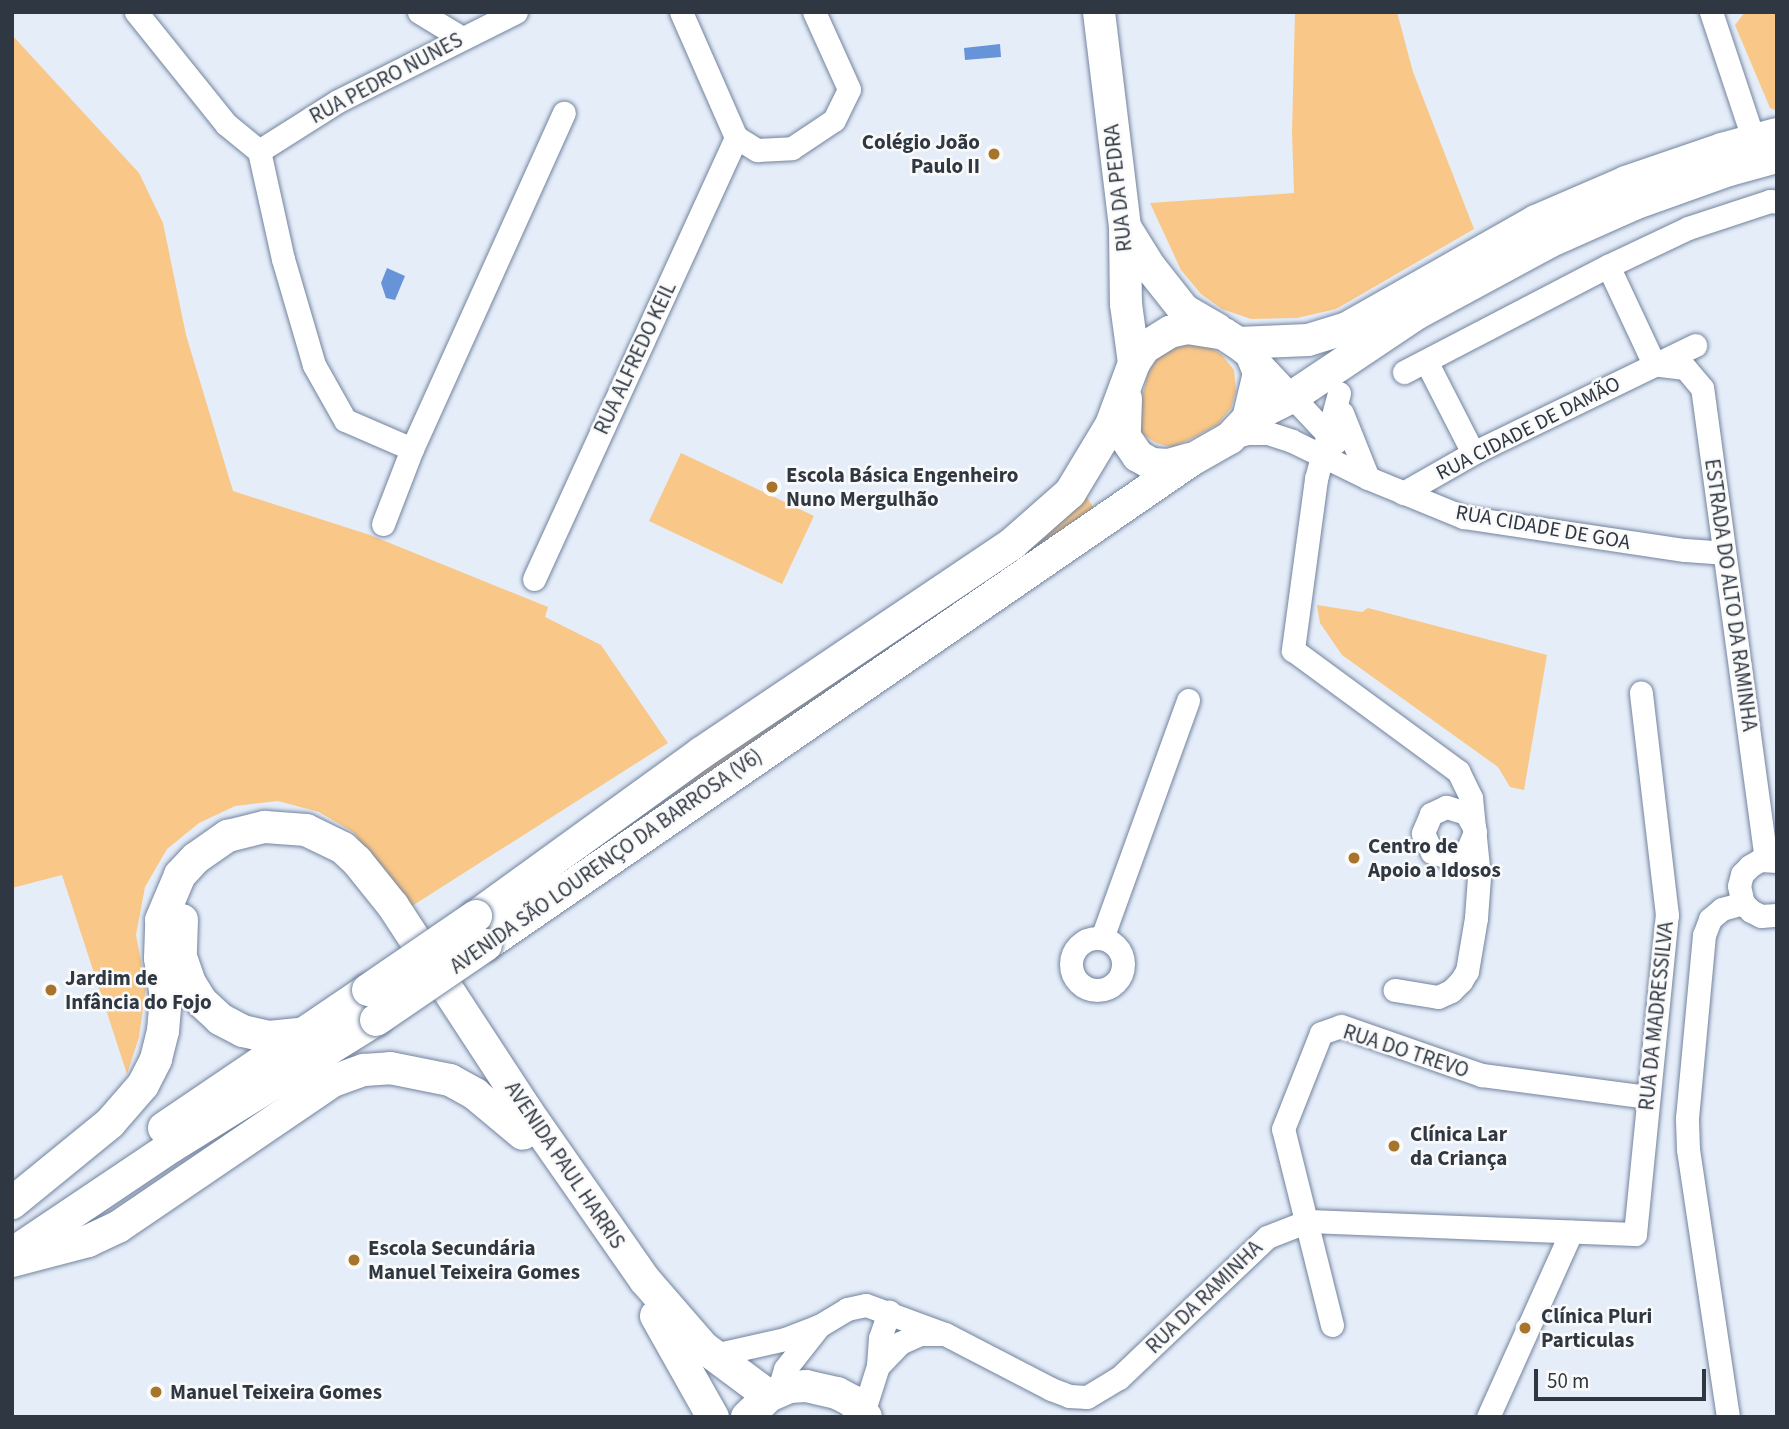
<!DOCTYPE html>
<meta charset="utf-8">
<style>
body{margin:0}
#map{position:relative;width:1789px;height:1429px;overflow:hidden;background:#e5edf9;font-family:"Source Sans 3",sans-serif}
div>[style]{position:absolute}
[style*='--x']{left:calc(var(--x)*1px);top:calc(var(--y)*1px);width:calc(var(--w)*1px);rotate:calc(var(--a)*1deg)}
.green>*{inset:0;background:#f9c787}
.water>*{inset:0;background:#6794d8}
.roads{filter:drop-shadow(0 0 2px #72839e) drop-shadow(0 0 2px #72839e)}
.street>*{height:23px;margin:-11.5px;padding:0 11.5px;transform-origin:11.5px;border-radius:11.5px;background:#fff}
.street>.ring{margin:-11.5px;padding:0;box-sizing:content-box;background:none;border:23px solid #fff;border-radius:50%}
.secondary>*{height:32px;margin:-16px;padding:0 16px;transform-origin:16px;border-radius:16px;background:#fff}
.bridges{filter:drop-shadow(0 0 2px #72839e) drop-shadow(0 0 2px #72839e)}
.secondary-bridge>*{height:32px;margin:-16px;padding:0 16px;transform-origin:16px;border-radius:16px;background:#fff}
.dots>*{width:19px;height:19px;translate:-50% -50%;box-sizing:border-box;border:4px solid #fafafa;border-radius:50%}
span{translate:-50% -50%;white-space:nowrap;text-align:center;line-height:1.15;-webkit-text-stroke:5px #fafafa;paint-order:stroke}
.street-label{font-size:21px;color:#2f3742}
.poi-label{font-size:21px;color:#2f3742;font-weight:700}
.right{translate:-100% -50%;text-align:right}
.left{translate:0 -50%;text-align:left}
.frame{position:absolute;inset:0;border:14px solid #2f3742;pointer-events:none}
.scale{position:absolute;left:1534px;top:1369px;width:172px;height:32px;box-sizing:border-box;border:4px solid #2f3742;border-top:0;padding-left:9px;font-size:21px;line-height:24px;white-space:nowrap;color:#2f3742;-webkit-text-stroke:5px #fafafa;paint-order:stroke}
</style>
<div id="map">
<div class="green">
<div style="clip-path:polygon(1295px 12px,1397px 12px,1413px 72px,1474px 229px,1336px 309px,1297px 318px,1251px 319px,1222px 309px,1201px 294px,1181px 270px,1150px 203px,1294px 193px,1292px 132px)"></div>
<div style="clip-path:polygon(1745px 12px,1777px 12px,1777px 111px,1770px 108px,1735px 25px)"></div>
<div style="clip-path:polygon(12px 35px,139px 173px,163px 223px,186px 335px,233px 491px,370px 535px,548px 607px,545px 617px,601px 645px,668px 743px,412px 906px,353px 832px,319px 812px,278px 801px,235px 806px,199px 823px,167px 849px,145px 887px,136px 935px,146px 987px,139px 1037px,127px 1074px,62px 875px,12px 888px)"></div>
<div style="clip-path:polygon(1192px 344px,1209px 347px,1221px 354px,1234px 370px,1236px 391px,1231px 408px,1218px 424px,1193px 438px,1172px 447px,1156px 443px,1141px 433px,1138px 413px,1148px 373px,1158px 357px,1170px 347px)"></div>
<div style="clip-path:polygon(681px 453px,814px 516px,782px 584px,649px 521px)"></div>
<div style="clip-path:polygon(1084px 493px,1095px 510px,707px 775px,492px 928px,221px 1097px)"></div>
<div style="clip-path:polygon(1317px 605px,1362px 612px,1368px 608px,1547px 655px,1524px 790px,1510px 787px,1498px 767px,1342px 655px,1320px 623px)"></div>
</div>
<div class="water">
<div style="clip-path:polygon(1000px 44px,1001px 57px,965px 60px,964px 48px)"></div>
<div style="clip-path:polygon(387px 268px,405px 276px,395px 300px,386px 298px,381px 283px)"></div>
</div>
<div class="roads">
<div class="street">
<div style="--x:136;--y:12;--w:144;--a:51.2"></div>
<div style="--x:226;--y:124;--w:43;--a:39.3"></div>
<div style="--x:259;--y:151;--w:111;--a:77.5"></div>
<div style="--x:283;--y:259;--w:110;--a:73.7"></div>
<div style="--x:314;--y:365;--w:63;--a:60.6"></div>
<div style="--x:345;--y:420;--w:73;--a:23.4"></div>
<div style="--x:419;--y:12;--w:50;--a:31.2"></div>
<div style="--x:681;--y:12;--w:137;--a:66.3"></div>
<div style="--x:736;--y:137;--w:25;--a:32"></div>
<div style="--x:757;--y:150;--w:35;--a:-3"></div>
<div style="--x:792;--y:148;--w:50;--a:-33.7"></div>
<div style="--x:834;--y:120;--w:34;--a:-64"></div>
<div style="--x:849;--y:89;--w:85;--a:-114.4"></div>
<div style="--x:1711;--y:12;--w:136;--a:71.6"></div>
<div style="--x:259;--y:151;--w:93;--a:-32.3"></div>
<div style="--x:338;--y:101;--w:199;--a:-26.6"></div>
<div style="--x:1253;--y:355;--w:120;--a:46.7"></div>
<div style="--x:1426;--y:361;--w:103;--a:62.9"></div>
<div style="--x:1404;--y:372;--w:230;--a:-27.5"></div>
<div style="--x:1339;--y:393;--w:89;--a:105"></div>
<div style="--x:1316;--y:479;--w:173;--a:97.7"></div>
<div style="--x:1293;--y:650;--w:205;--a:36.3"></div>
<div style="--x:1458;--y:771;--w:30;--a:64"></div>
<div style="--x:1471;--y:798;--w:79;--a:84.2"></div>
<div style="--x:1479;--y:877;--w:41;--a:94.2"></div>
<div style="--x:1476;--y:918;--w:54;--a:99.6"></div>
<div style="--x:1467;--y:971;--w:12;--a:121"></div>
<div style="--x:1461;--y:981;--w:14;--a:135"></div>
<div style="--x:1451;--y:991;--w:14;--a:155"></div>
<div style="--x:1438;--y:997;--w:44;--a:-170.8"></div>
<div style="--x:1342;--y:413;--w:70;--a:68.2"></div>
<div style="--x:1230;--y:438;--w:19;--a:-16"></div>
<div style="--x:1248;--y:433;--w:20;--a:0"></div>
<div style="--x:1268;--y:433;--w:25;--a:18"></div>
<div style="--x:1292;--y:441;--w:85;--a:26"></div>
<div style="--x:1368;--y:478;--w:103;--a:22.3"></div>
<div style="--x:1463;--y:517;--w:224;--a:8.5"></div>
<div style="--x:1685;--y:550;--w:39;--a:4"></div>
<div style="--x:1403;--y:493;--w:81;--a:-29.7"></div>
<div style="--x:1473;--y:453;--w:247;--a:-25.9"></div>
<div style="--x:383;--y:524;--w:80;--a:-68.9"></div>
<div style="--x:412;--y:449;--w:369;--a:-65.7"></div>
<div style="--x:534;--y:579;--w:486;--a:-65.4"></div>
<div style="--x:1474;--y:827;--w:16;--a:-120"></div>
<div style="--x:1466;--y:813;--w:21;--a:-163"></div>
<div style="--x:1446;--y:807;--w:17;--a:155"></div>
<div style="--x:1431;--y:814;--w:21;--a:113"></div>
<div style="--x:1423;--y:833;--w:21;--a:65"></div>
<div style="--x:1432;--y:852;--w:21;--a:17"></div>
<div style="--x:1452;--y:858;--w:17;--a:-25"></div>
<div style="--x:1467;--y:851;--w:21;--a:-67"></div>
<div style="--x:1766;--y:860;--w:476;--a:-97.7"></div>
<div style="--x:1702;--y:388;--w:26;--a:-130"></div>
<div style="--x:1685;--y:368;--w:31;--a:-173"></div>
<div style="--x:1654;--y:364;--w:108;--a:-115.1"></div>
<div style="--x:1608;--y:266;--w:89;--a:-25.4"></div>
<div style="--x:1688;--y:228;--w:86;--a:-18.2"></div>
<div style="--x:1770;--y:201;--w:7;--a:8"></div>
<div style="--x:1777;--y:861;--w:17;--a:-177"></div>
<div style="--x:1760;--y:860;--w:12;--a:149"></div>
<div style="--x:1750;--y:866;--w:11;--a:135"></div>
<div style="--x:1742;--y:874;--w:12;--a:104"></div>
<div style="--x:1739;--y:886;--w:17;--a:77"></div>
<div style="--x:1743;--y:903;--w:11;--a:45"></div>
<div style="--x:1751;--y:911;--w:11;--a:27"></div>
<div style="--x:1761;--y:916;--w:16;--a:-4"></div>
<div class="ring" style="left:1071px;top:938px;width:29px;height:29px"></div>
<div style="--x:1102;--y:938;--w:253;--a:-70.1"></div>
<div style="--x:1332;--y:1325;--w:202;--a:-104"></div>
<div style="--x:1283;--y:1129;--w:103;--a:-68.4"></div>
<div style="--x:1321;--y:1033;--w:21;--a:-19"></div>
<div style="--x:1341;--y:1026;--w:149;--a:19.2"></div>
<div style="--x:1482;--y:1075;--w:166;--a:7.6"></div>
<div style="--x:714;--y:1355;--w:73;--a:-12.7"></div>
<div style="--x:785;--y:1339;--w:36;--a:-21"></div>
<div style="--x:878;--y:1366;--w:32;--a:-46"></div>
<div style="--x:900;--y:1343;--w:22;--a:-24"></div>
<div style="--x:920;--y:1334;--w:20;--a:0"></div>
<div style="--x:778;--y:1392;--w:24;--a:-73"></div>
<div style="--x:785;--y:1369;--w:55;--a:-51.7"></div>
<div style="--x:819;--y:1326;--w:33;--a:-31"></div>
<div style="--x:847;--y:1309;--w:19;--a:-12"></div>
<div style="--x:866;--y:1305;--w:84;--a:20.2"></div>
<div style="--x:945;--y:1334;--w:119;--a:27.4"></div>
<div style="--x:1051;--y:1389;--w:19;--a:21"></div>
<div style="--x:1069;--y:1396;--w:18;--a:3"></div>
<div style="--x:1087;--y:1397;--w:37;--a:-31"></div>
<div style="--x:1119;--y:1378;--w:204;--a:-43.6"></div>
<div style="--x:1267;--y:1237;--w:44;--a:-21.3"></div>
<div style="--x:1308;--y:1221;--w:327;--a:2.3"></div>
<div style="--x:1635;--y:1234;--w:321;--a:-84.3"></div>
<div style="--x:1667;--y:915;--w:224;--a:-96.7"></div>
<div style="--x:863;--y:1413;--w:49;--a:-72.3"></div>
<div style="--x:878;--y:1366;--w:28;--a:-86"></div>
<div style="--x:880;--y:1338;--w:28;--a:-71"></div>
<div style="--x:1488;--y:1417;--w:203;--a:-65.8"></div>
<div style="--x:1728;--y:1417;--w:271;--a:-98.5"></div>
<div style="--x:1688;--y:1149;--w:31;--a:-92"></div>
<div style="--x:1687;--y:1118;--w:184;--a:-84.7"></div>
<div style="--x:1704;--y:935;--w:17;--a:-69"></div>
<div style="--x:1710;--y:919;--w:16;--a:-40"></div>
<div style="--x:1722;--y:909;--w:22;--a:-16"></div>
</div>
<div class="secondary">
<div style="--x:1099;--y:12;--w:217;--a:83.1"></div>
<div style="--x:1125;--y:227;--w:77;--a:89.3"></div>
<div style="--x:1126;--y:304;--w:60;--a:82.3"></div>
<div style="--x:1125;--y:227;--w:47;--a:58"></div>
<div style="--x:1150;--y:267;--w:55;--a:51.7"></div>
<div style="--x:1184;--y:310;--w:38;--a:30"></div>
<div style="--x:1238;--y:343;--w:70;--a:-2.5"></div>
<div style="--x:1308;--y:340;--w:41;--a:-17.1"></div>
<div style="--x:1347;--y:328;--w:217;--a:-29.5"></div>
<div style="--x:1536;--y:221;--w:98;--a:-23.4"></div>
<div style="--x:1626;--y:182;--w:102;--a:-19"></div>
<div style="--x:1722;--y:149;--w:57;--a:-15.3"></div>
<div style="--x:1126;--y:399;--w:38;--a:92"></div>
<div style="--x:1125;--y:437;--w:23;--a:56"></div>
<div style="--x:1138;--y:456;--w:16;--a:30"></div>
<div style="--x:1152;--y:464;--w:17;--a:3"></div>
<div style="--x:1169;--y:465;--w:22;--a:-16"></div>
<div style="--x:476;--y:916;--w:278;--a:-35.9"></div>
<div style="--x:701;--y:753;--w:376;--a:-33.9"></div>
<div style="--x:1013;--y:543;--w:76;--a:-41.3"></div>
<div style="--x:1070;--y:493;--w:79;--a:-58.9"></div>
<div style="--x:1111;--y:425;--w:66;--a:-69.6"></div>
<div style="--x:1134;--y:363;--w:18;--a:-56"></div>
<div style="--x:1144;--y:348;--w:31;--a:-32"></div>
<div style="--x:1170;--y:332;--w:17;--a:-13"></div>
<div style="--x:1187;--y:328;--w:37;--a:9"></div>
<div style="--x:1224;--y:334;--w:17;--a:33"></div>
<div style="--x:1238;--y:343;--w:16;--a:38"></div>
<div style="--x:1251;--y:353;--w:22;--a:68"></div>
<div style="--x:1259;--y:373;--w:47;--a:103.4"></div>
<div style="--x:182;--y:920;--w:37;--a:92"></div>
<div style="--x:181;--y:957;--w:28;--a:71"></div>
<div style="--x:190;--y:983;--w:22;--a:58"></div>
<div style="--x:202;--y:1002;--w:25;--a:43"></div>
<div style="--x:220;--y:1019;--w:26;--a:28"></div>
<div style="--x:243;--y:1031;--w:27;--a:13"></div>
<div style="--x:269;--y:1037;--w:30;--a:-6"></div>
<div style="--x:486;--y:945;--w:858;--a:-34.51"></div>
<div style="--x:1193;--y:459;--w:43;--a:-29.6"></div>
<div style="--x:1230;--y:438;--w:26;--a:-47"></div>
<div style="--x:1248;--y:419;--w:49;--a:-26.6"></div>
<div style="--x:1292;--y:397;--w:149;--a:-33.8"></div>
<div style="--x:1416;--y:314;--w:151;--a:-28.4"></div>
<div style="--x:1549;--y:242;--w:93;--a:-24.1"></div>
<div style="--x:1634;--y:204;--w:101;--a:-19.7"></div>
<div style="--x:1729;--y:170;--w:50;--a:-15.2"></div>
<div style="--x:164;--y:1128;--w:246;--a:-34.1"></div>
<div style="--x:12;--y:1203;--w:127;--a:-39.2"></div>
<div style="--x:110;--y:1123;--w:50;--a:-49"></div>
<div style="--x:143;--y:1085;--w:29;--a:-63"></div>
<div style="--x:156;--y:1059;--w:29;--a:-76"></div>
<div style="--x:163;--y:1031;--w:33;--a:-85"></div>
<div style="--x:166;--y:998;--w:40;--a:-98.5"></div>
<div style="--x:160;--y:958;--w:38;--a:-88"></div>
<div style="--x:161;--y:920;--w:49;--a:-67.1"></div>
<div style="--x:180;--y:875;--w:23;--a:-47"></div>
<div style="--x:196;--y:858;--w:39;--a:-35"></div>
<div style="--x:228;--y:836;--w:38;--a:-14"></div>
<div style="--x:265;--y:827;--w:41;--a:4.2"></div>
<div style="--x:306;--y:830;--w:41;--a:25.9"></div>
<div style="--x:343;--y:848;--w:19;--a:43"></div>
<div style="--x:357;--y:861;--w:58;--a:51.3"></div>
<div style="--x:393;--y:906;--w:245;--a:56.8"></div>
<div style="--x:527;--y:1111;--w:206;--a:55.1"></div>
<div style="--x:645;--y:1280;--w:89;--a:49.1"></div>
<div style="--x:703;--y:1347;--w:82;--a:36.6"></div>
<div style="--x:16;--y:1251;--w:187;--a:-33.9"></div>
<div style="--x:171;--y:1147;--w:241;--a:-31.8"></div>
<div style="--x:12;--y:1261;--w:79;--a:-14.7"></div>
<div style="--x:88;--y:1241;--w:33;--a:-25"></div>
<div style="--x:118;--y:1227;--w:260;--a:-34.2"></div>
<div style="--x:333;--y:1081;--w:33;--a:-20"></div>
<div style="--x:364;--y:1070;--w:26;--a:-4"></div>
<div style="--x:390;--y:1068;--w:61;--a:11.3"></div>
<div style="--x:450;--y:1080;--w:29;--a:29"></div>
<div style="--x:475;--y:1094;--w:62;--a:39.8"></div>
<div style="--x:656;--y:1316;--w:116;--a:60.6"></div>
<div style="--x:747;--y:1417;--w:30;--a:-44"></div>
<div style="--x:769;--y:1396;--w:22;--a:-24"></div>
<div style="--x:789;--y:1387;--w:17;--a:-3"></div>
<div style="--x:806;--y:1386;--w:32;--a:13"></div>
<div style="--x:837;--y:1393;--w:17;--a:28"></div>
<div style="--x:852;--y:1401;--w:21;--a:49"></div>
</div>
</div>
<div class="bridges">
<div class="secondary-bridge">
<div style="--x:368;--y:990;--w:131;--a:-34.4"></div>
<div style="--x:376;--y:1020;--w:133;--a:-34.3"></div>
</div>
</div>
<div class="dots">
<div style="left:994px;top:154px;background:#a6742a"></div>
<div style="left:772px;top:487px;background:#a6742a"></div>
<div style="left:1354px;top:858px;background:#a6742a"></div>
<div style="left:51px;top:990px;background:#a6742a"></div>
<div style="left:1394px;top:1146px;background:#a6742a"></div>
<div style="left:354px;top:1260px;background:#a6742a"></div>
<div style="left:1525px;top:1328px;background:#a6742a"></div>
<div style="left:156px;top:1392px;background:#a6742a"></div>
</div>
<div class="street-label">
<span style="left:386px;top:78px;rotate:-28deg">RUA PEDRO NUNES</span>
<span style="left:1118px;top:188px;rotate:-96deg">RUA DA PEDRA</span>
<span style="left:635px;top:358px;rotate:-65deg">RUA ALFREDO KEIL</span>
<span style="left:1528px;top:428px;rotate:-27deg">RUA CIDADE DE DAMÃO</span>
<span style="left:1543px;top:527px;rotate:10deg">RUA CIDADE DE GOA</span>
<span style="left:1731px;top:595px;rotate:82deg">ESTRADA DO ALTO DA RAMINHA</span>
<span style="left:606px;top:861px;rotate:-35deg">AVENIDA SÃO LOURENÇO DA BARROSA (V6)</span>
<span style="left:1656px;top:1016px;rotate:-84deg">RUA DA MADRESSILVA</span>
<span style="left:1406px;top:1051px;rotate:18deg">RUA DO TREVO</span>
<span style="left:565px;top:1165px;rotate:56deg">AVENIDA PAUL HARRIS</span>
<span style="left:1204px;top:1297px;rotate:-44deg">RUA DA RAMINHA</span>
</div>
<div class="poi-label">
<span class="right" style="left:980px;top:154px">Colégio João<br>Paulo II</span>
<span class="left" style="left:786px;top:487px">Escola Básica Engenheiro<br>Nuno Mergulhão</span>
<span class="left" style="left:1368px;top:858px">Centro de<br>Apoio a Idosos</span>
<span class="left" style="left:65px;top:990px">Jardim de<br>Infância do Fojo</span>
<span class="left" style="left:1410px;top:1146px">Clínica Lar<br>da Criança</span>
<span class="left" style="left:368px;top:1260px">Escola Secundária<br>Manuel Teixeira Gomes</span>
<span class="left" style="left:1541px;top:1328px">Clínica Pluri<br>Particulas</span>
<span class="left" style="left:170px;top:1392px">Manuel Teixeira Gomes</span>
</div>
<div class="frame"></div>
<div class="scale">50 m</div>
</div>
